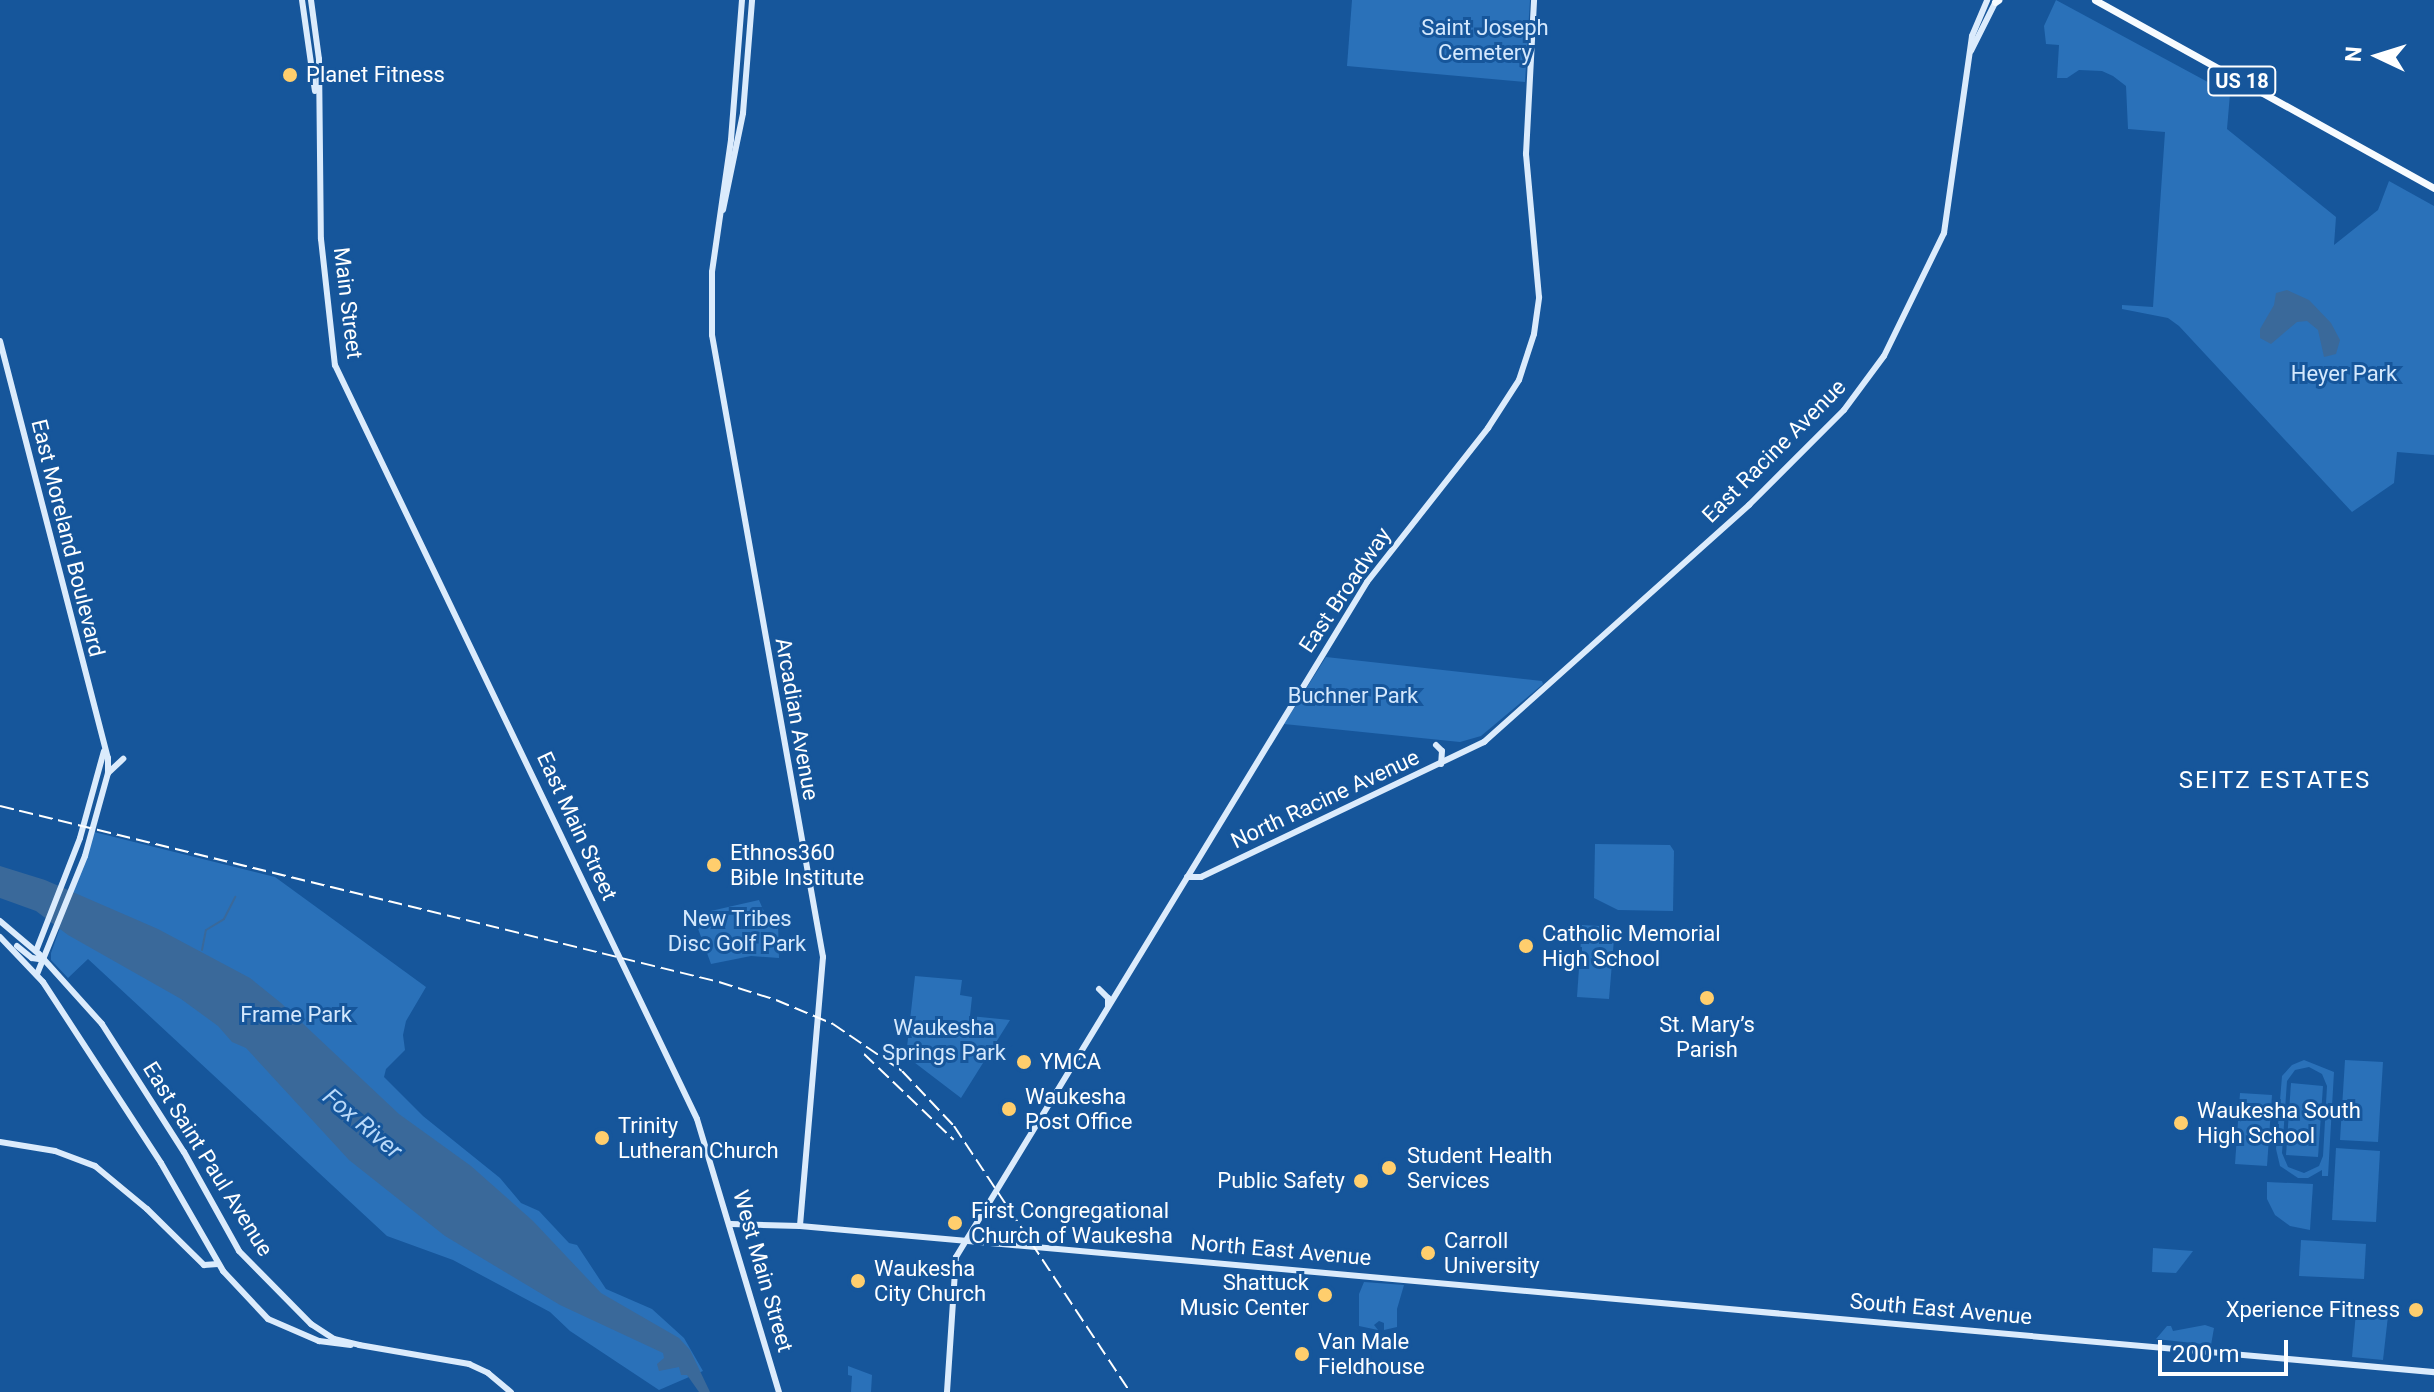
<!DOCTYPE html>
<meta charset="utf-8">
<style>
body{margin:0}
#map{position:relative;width:2434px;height:1392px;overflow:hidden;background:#16569b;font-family:Roboto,sans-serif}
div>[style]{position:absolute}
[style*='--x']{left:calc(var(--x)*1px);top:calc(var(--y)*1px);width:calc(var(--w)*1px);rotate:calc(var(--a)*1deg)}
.green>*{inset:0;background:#2a71b9}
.water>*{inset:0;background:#3a699a}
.stream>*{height:2px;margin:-1px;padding:0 1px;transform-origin:1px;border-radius:1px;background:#3a699a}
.secondary>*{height:6px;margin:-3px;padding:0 3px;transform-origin:3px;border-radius:3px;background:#dbebfc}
.primary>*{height:7px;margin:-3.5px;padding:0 3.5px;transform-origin:3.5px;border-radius:3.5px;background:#f7fbff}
.rail>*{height:2px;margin-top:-1px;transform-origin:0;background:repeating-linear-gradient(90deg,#fff 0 14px,transparent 0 20px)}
.dots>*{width:22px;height:22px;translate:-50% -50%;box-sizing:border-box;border:4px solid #16569b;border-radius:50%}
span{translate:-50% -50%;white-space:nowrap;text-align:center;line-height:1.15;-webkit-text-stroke:6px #16569b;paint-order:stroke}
.shield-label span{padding:2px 6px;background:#16569b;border:2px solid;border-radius:6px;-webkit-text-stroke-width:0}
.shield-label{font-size:20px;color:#fff;font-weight:700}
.park-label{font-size:22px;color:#d4e8fd}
.poi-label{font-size:22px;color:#fff}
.left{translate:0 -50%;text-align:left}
.right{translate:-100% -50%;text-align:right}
.street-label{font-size:22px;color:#fff}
.neighbourhood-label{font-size:24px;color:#fff;letter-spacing:2px}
.water-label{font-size:24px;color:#b9d9f9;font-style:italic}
.north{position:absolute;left:2338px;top:16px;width:80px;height:80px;-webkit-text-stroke:6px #16569b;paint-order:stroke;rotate:274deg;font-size:22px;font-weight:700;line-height:32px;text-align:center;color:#fff}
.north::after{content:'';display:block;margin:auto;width:28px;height:36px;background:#fff;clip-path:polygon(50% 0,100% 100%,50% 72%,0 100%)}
.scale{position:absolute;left:2158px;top:1340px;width:130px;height:36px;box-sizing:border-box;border:4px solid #fff;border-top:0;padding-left:10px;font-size:24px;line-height:28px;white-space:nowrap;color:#fff;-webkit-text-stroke:6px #16569b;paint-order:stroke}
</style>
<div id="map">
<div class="green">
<div style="clip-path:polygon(1352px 0,1530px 0,1525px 82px,1347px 66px)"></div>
<div style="clip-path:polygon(2056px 0,2230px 94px,2227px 129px,2336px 217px,2334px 245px,2378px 210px,2389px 181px,2434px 206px,2434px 455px,2397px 452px,2394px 483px,2352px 512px,2179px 326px,2168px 318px,2122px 309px,2122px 305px,2153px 307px,2165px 132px,2128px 129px,2126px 86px,2113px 76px,2102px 71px,2079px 70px,2067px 78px,2057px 78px,2059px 45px,2046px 44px,2044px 26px)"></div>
<div style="clip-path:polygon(1326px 657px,1542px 681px,1543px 684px,1481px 736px,1460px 742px,1284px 724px)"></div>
<div style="clip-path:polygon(94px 832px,275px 877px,426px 987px,406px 1021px,403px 1035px,405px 1050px,386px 1069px,384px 1077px,423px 1116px,500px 1178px,521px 1203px,539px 1211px,569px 1243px,577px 1245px,606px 1289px,652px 1309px,684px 1338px,703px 1371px,659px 1390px,570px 1331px,550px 1312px,453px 1260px,387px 1236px,88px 959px,68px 978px,51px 960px,51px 953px)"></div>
<div style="clip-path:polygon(1595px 844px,1670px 845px,1674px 851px,1673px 911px,1618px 910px,1594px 898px)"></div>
<div style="clip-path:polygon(759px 900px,765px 914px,778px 921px,779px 958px,751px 956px,711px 964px,693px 915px)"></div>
<div style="clip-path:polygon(1582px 925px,1615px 927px,1609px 999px,1577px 997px)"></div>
<div style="clip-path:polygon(915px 976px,962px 980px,960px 995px,972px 997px,970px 1016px,1010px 1020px,961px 1098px,906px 1056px)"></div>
<div style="clip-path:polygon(evenodd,2304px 1060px,2334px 1072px,2328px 1176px,2322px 1176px,2322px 1170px,2308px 1178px,2298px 1178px,2280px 1166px,2276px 1149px,2282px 1076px,2292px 1065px,2304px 1060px,2309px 1067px,2322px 1074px,2327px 1086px,2323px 1156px,2319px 1166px,2304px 1173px,2288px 1167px,2282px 1153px,2287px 1081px,2295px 1070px,2309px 1067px)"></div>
<div style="clip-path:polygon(2345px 1060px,2383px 1062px,2378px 1142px,2340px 1140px)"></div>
<div style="clip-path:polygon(2291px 1083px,2323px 1086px,2318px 1157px,2286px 1155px)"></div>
<div style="clip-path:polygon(2240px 1093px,2272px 1095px,2267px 1166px,2235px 1164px)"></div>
<div style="clip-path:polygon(2336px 1148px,2380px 1151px,2376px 1222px,2332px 1220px)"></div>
<div style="clip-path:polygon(2267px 1182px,2313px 1184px,2310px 1230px,2290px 1226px,2275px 1215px,2267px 1199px)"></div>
<div style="clip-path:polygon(2301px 1240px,2366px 1244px,2364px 1279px,2299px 1276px)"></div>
<div style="clip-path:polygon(2153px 1248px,2193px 1251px,2176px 1273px,2152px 1272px)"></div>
<div style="clip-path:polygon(1364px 1282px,1404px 1285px,1397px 1309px,1397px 1327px,1384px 1330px,1384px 1323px,1379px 1321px,1374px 1325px,1378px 1330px,1359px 1326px,1359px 1294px)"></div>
<div style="clip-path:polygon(2356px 1312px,2388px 1316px,2383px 1360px,2352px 1357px)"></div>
<div style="clip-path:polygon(2205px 1325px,2214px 1328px,2211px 1345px,2156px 1339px,2167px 1326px,2171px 1326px,2173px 1331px)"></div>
<div style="clip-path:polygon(848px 1366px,872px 1375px,871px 1392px,851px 1392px,852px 1376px,848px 1375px)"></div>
</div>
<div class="water">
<div style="clip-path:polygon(2287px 290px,2309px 300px,2331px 323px,2340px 340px,2336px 354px,2324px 357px,2318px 330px,2307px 321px,2297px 322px,2271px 344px,2260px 338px,2260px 329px,2274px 305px,2276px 293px)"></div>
<div style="clip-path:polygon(0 866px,45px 880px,158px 929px,250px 978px,281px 1003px,399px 1114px,471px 1166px,533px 1221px,601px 1293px,679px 1338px,690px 1350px,710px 1392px,699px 1392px,687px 1375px,681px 1375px,679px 1367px,659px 1371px,657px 1364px,664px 1358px,663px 1353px,560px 1305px,445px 1236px,349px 1160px,246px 1048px,232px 1042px,218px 1026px,181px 999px,68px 935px,36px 911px,0 898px)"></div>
</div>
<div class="stream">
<div style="--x:202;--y:950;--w:20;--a:-79"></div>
<div style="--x:206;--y:930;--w:21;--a:-31"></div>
<div style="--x:224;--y:919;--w:25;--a:-63"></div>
</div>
<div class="secondary">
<div style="--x:302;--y:0;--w:92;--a:81.9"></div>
<div style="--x:311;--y:0;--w:60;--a:82.3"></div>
<div style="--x:319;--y:59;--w:180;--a:89.4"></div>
<div style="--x:321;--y:239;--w:127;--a:83.7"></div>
<div style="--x:335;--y:365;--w:836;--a:64.35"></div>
<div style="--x:697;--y:1119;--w:285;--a:73.3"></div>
<div style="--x:742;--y:0;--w:140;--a:94.5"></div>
<div style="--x:731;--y:140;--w:133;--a:98.2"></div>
<div style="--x:712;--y:272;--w:63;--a:90"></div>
<div style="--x:712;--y:335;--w:632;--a:79.88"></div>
<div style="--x:823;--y:957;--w:270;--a:94.9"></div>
<div style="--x:1971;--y:51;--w:56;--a:-63.4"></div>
<div style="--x:723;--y:210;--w:99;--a:-78.3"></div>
<div style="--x:743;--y:113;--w:113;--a:-85.4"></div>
<div style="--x:0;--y:341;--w:431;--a:75.5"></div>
<div style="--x:108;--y:758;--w:15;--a:90"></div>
<div style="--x:108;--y:773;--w:86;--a:105.5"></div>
<div style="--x:85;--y:856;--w:127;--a:112.1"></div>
<div style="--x:1436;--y:745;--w:8;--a:45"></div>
<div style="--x:1442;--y:751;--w:13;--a:94"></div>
<div style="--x:108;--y:773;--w:21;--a:-43"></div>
<div style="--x:1187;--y:877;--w:14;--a:0"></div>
<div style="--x:1201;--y:877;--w:314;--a:-25.5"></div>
<div style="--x:1484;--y:742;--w:356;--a:-41.8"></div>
<div style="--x:1749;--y:505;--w:134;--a:-45"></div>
<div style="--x:1844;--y:410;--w:67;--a:-53.5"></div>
<div style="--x:1884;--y:356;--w:137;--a:-64"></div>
<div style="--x:1944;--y:233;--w:199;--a:-81.9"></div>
<div style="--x:1972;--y:36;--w:39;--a:-67"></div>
<div style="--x:0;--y:921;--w:51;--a:40.2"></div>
<div style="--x:39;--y:954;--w:94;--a:48"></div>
<div style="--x:102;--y:1024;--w:152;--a:57.4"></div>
<div style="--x:184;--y:1152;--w:113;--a:60.9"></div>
<div style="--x:239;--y:1251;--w:103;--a:45.4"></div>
<div style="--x:311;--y:1324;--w:27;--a:33"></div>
<div style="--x:334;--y:1339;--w:26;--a:13"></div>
<div style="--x:359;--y:1345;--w:112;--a:9.8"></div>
<div style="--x:469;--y:1364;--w:21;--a:25"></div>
<div style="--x:488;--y:1373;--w:30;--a:40"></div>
<div style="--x:0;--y:937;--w:62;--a:46.3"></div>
<div style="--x:43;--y:982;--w:216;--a:56.9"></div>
<div style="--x:161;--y:1163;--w:125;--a:60.1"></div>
<div style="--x:223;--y:1271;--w:66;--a:46.8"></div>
<div style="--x:268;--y:1319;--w:56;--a:23.3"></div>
<div style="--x:319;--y:1341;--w:32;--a:7"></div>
<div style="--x:17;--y:946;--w:19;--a:39"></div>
<div style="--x:32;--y:958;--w:12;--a:9"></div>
<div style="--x:36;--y:951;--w:121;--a:-68.7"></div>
<div style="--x:80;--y:838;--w:90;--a:-74.6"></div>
<div style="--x:1099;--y:989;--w:13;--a:45"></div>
<div style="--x:1108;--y:998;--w:8;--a:90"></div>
<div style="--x:0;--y:1142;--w:56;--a:9.3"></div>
<div style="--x:55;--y:1151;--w:43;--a:20.6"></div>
<div style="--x:95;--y:1166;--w:67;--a:39.6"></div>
<div style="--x:147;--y:1209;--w:80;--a:44.5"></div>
<div style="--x:204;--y:1265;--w:14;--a:-4"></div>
<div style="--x:731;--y:1224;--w:69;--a:1.7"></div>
<div style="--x:800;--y:1226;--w:1641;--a:5.11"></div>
<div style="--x:947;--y:1392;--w:135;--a:-86.2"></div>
<div style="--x:956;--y:1257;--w:790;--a:-58.66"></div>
<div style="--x:1367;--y:582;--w:196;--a:-51.8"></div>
<div style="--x:1488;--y:428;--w:57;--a:-57.1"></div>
<div style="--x:1519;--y:380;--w:48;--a:-71.9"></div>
<div style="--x:1534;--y:334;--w:37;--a:-82"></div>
<div style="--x:1539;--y:297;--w:144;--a:-95.2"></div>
<div style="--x:1526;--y:154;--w:154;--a:-87"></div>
</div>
<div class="primary">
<div style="--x:2095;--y:0;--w:388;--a:29"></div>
<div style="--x:1995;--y:2;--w:4;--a:-34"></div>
</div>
<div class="rail">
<div style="--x:0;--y:806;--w:740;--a:13.75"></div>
<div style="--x:719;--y:982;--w:60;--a:17.5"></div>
<div style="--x:776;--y:1000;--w:62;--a:22.8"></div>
<div style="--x:833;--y:1024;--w:83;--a:34.3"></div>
<div style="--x:902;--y:1071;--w:76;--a:46.6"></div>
<div style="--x:954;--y:1126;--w:319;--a:56.5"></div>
<div style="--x:864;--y:1054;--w:124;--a:43.7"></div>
</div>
<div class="dots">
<div style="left:290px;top:75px;background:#ffce6d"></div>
<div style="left:714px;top:865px;background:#ffce6d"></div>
<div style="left:1526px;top:946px;background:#ffce6d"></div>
<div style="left:1707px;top:998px;background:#ffce6d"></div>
<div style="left:1024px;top:1062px;background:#ffce6d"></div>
<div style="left:1009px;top:1109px;background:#ffce6d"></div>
<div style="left:2181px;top:1123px;background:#ffce6d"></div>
<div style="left:602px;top:1138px;background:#ffce6d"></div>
<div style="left:1389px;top:1168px;background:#ffce6d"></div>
<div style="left:1361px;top:1181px;background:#ffce6d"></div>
<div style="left:955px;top:1223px;background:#ffce6d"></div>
<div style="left:1428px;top:1253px;background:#ffce6d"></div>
<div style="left:858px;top:1281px;background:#ffce6d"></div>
<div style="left:1325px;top:1295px;background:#ffce6d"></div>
<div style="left:2416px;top:1310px;background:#ffce6d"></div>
<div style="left:1302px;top:1354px;background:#ffce6d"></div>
</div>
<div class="shield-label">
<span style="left:2242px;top:81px">US 18</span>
</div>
<div class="park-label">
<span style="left:1485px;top:40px">Saint Joseph<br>Cemetery</span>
<span style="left:2344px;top:374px">Heyer Park</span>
<span style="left:1353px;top:696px">Buchner Park</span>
<span style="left:737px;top:931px">New Tribes<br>Disc Golf Park</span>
<span style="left:296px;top:1015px">Frame Park</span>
<span style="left:944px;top:1040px">Waukesha<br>Springs Park</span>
</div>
<div class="poi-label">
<span class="left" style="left:306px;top:75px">Planet Fitness</span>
<span class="left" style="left:730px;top:865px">Ethnos360<br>Bible Institute</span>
<span class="left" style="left:1542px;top:946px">Catholic Memorial<br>High School</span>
<span style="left:1707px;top:1037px">St. Mary’s<br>Parish</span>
<span class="left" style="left:1040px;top:1062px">YMCA</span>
<span class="left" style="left:1025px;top:1109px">Waukesha<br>Post Office</span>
<span class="left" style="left:2197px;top:1123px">Waukesha South<br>High School</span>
<span class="left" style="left:618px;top:1138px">Trinity<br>Lutheran Church</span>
<span class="left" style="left:1407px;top:1168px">Student Health<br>Services</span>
<span class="right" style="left:1345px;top:1181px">Public Safety</span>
<span class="left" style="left:971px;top:1223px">First Congregational<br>Church of Waukesha</span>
<span class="left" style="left:1444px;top:1253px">Carroll<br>University</span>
<span class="left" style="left:874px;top:1281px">Waukesha<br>City Church</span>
<span class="right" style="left:1309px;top:1295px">Shattuck<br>Music Center</span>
<span class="right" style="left:2400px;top:1310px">Xperience Fitness</span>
<span class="left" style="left:1318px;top:1354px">Van Male<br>Fieldhouse</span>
</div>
<div class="street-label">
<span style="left:348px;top:303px;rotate:83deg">Main Street</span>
<span style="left:1774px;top:451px;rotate:-45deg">East Racine Avenue</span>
<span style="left:68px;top:538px;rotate:76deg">East Moreland Boulevard</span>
<span style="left:1345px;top:590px;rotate:-56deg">East Broadway</span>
<span style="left:797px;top:719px;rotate:80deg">Arcadian Avenue</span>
<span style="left:1325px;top:799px;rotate:-25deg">North Racine Avenue</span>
<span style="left:577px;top:826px;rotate:65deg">East Main Street</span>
<span style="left:208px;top:1159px;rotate:58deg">East Saint Paul Avenue</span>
<span style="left:1281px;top:1250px;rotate:5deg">North East Avenue</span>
<span style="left:763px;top:1271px;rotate:74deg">West Main Street</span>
<span style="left:1941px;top:1309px;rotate:5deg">South East Avenue</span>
</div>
<div class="neighbourhood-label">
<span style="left:2275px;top:781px">SEITZ ESTATES</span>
</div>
<div class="water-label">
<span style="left:362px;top:1124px;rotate:40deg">Fox River</span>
</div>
<div class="north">N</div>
<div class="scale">200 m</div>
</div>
